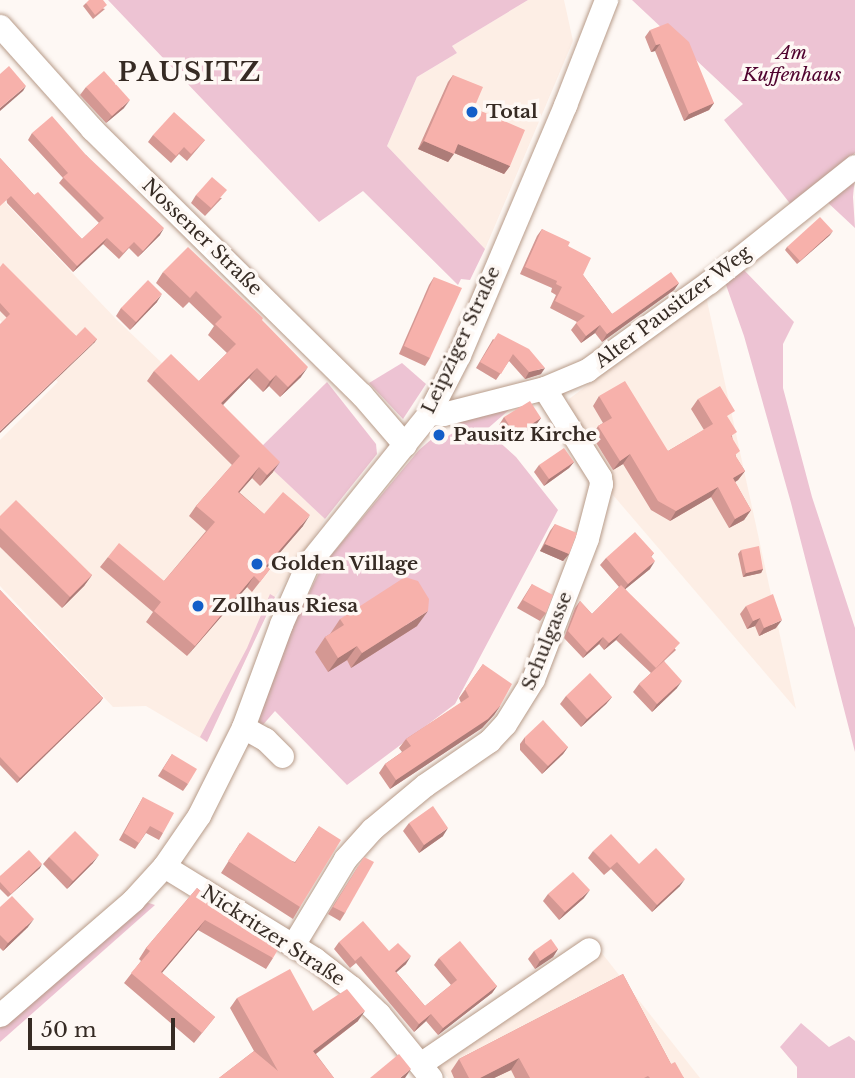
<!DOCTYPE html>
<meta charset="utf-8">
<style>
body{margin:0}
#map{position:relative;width:855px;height:1078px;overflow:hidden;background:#fef8f4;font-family:"Libre Baskerville",serif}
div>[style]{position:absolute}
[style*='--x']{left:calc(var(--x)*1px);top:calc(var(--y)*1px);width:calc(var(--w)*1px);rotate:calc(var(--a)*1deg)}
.built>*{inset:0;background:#fdeee5}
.green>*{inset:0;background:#edc3d3}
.roads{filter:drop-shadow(0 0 2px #b79b89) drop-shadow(0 0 2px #b79b89)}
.minor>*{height:23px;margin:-11.5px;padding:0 11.5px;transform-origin:11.5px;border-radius:11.5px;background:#fff}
.wall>*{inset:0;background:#d49893}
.shaded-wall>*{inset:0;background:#ad7c78}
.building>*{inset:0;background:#f7b1ab}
.dots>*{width:19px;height:19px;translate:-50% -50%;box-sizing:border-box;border:4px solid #fef8f4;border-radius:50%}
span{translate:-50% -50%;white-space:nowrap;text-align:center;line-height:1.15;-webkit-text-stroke:7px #fef8f4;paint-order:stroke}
.park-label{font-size:19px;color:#50032f;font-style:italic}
.poi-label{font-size:19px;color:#362b24;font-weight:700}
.left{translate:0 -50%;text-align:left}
.street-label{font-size:19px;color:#362b24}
.district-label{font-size:26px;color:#362b24;font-weight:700;letter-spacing:2px}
.scale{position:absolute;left:28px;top:1018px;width:147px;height:32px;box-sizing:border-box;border:4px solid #362b24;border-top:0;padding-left:9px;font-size:21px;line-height:24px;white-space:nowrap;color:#362b24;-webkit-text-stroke:5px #fef8f4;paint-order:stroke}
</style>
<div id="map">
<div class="built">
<div style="clip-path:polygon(528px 0,564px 0,573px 41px,485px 249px,387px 146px,417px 77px,457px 53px,452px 46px)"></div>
<div style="clip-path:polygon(0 197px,117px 320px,325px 519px,275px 597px,207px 742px,146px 706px,113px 707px,0 586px,0 440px,58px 382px,0 320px)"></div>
<div style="clip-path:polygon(706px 296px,796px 709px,607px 488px,570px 412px,569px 399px)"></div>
<div style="clip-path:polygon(601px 952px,700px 1078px,448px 1078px,435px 1060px)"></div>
</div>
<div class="green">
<div style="clip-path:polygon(108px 0,528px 0,452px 46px,457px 53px,417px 77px,387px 146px,485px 249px,470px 280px,461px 279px,458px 285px,363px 191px,319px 222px)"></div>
<div style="clip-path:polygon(632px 0,855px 0,855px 153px,792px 206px,724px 120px,743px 104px)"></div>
<div style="clip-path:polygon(855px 175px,853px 197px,855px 228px,825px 200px)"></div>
<div style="clip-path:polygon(742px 268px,794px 322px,783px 344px,783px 388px,812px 497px,855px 628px,855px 752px,791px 503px,744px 336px,725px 282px)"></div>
<div style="clip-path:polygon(402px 363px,426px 384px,403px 419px,369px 383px)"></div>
<div style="clip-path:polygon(327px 382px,376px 444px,377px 454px,325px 519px,255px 453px)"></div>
<div style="clip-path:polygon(518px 402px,486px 430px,516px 457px,558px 510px,455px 704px,347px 785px,275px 711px,261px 727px,258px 725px,266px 692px,296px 619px,323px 565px,419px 450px,441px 431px,446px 437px,460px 429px,456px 421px)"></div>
<div style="clip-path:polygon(270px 594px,275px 597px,207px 742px,200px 737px,247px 648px)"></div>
<div style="clip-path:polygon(146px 902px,155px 905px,0 1042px,0 1028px)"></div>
<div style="clip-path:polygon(801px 1023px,829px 1047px,849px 1036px,855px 1041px,855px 1078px,797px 1078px,797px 1067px,780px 1047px)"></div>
</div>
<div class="roads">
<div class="minor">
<div style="--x:0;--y:26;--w:138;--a:48.2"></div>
<div style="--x:92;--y:129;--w:378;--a:44.6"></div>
<div style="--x:361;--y:394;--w:67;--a:49.2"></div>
<div style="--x:429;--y:413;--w:14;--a:4"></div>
<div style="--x:443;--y:414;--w:104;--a:-14.4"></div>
<div style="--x:544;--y:388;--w:47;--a:-22.7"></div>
<div style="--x:587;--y:370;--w:150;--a:-35.8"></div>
<div style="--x:709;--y:282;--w:186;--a:-38.5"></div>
<div style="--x:243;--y:727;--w:25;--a:29"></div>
<div style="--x:265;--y:739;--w:24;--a:45"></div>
<div style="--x:164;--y:866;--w:177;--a:31.6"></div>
<div style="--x:315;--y:959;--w:46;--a:37.9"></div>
<div style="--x:351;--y:987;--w:39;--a:44"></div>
<div style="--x:379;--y:1014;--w:82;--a:50.9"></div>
<div style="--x:293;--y:945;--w:100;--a:-58.8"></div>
<div style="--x:345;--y:859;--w:40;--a:-48"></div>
<div style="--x:372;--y:829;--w:69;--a:-39.7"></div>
<div style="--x:425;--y:785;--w:78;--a:-34.5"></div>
<div style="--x:489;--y:741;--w:23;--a:-47"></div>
<div style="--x:505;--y:724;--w:53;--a:-58.1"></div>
<div style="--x:533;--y:679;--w:151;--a:-69"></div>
<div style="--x:587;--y:538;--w:56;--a:-75.5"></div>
<div style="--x:601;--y:484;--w:7;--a:-98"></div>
<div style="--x:600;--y:477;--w:105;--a:-122.2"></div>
<div style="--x:0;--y:1015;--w:176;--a:-40.8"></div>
<div style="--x:133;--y:900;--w:46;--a:-47.6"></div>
<div style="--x:164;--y:866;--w:62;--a:-55.5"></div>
<div style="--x:199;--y:815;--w:98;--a:-63.4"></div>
<div style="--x:243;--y:727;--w:110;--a:-69.7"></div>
<div style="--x:281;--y:624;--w:64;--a:-66.2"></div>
<div style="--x:307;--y:565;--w:195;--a:-51.2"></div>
<div style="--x:429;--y:413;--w:65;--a:-62.7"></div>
<div style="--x:459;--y:355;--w:272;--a:-67"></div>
<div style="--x:565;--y:105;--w:113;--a:-68.7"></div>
<div style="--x:420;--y:1064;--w:204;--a:-34.2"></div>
</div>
</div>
<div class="wall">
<div style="clip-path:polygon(86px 3px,105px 9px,93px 19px,83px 6px)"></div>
<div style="clip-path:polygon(650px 30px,714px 103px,709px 110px,684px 121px,655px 51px,651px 52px,645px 37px)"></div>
<div style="clip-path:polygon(453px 75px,510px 166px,504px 174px,454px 153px,448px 162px,418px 149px,448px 82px)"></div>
<div style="clip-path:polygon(86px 87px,124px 108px,106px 123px,80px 95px)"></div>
<div style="clip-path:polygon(32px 133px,86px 155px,160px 235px,138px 257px,129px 248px,119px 259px,103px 244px,73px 272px,7px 203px,0 158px,34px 195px,82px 239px,99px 223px,59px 183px,63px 178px,28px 140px)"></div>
<div style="clip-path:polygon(153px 135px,205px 140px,187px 161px,179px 154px,171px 163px,148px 142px)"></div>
<div style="clip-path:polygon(196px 195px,222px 198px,205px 216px,191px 203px)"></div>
<div style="clip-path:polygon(542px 229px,568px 246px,583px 275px,612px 314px,679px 283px,674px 290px,602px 342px,595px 333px,581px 343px,571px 330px,577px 322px,550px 308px,556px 295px,551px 292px,552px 288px,520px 274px,537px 236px)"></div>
<div style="clip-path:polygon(830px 235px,797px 264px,785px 250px,787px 247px)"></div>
<div style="clip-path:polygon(0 267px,76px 336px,97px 339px,94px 343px,7px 318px,0 311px)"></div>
<div style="clip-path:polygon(163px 272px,262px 321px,301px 377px,280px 397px,269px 386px,263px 392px,249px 378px,223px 405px,273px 472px,260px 486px,252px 478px,239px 492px,264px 514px,303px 526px,267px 567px,270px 569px,252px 592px,247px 587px,187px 656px,146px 622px,153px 612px,100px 567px,108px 557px,164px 581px,206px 531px,189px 516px,196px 506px,232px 465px,147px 381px,154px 371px,199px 381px,227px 353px,208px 335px,214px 326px,189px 302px,183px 308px,156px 283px)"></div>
<div style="clip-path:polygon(434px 277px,430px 358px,425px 366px,399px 354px,429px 285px)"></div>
<div style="clip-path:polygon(157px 302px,130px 330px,116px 316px,121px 308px)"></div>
<div style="clip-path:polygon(493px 339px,541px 374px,525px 379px,509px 361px,496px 380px,476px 368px)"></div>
<div style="clip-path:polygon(599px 396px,668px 451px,704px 430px,691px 409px,698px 399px,729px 420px,736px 457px,745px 471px,738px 480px,735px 482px,751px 510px,744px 520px,729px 528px,711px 497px,670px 521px,651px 510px,623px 464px,613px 470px,592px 436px,598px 426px,603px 423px,593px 406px)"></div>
<div style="clip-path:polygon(504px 417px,541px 418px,535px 426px,510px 442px,499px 425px)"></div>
<div style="clip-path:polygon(574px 462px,569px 468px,544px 486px,534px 472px,539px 465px)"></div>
<div style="clip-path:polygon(0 516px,92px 575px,84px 586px,62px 608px,0 547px)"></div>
<div style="clip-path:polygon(555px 524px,569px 554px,563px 561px,540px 551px,550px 531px)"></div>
<div style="clip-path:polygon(741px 550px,763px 569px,761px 573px,743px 577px,738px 554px)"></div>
<div style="clip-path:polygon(654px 553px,651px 557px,650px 569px,625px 589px,676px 650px,664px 661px,677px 688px,652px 712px,633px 692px,639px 684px,651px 673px,616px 640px,604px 650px,599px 644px,583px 658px,564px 638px,575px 608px,580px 601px,592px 614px,619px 587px,600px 565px,606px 558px)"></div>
<div style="clip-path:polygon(532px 584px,546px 613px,540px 621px,517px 608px)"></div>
<div style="clip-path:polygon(0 590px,103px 698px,100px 702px,17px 783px,0 765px)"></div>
<div style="clip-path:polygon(746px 606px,776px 628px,759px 636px,755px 626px,747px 629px,740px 614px)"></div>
<div style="clip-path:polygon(340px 619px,417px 626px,351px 668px,347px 660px,328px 672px,315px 652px,325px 637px,330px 634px)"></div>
<div style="clip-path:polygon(483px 664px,500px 706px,494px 715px,482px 728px,390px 789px,379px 773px,385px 764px,402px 752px,399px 748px,406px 739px,461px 703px,459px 698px)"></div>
<div style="clip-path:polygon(566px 696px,612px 697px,606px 704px,581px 727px,560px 704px)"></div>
<div style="clip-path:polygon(525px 737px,568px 747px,563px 754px,542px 774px,520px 750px,520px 744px)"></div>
<div style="clip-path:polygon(172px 754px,188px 784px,183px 791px,158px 776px)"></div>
<div style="clip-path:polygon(143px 797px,163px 833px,159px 840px,146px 833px,135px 849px,119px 840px)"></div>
<div style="clip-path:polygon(409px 823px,443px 836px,419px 853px,403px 831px)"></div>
<div style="clip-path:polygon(319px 826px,300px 907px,293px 919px,221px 873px,240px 843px,295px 862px)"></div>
<div style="clip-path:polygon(593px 851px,639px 864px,680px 886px,652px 912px,611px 869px,604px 875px,588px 858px)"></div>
<div style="clip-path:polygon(49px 857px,93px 863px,67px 889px,43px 864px)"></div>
<div style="clip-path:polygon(359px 865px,345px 913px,340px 921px,328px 914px)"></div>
<div style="clip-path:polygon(40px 868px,8px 897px,0 889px,0 876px)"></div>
<div style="clip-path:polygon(197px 888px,234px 919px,238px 913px,273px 958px,266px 969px,198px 930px,162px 973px,215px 1017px,194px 1043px,124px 983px,141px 961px,139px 959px,146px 948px)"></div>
<div style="clip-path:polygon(548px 894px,584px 898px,559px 920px,543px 901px)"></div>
<div style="clip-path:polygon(0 907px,28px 927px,3px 951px,0 948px)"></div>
<div style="clip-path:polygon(339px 942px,389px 951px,406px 964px,396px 972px,425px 1006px,451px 985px,434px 965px,439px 958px,497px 986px,492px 993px,438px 1035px,426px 1021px,414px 1032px,356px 963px,350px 968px,334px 949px)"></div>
<div style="clip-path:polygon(558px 949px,553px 957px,535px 969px,528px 959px,534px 951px)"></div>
<div style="clip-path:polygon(623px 974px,671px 1064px,684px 1078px,515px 1078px,511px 1070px,494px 1078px,454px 1078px,451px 1071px,459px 1059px)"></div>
<div style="clip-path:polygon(237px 998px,313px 1011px,358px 1021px,316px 1054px,334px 1078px,219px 1078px,254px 1051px,230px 1008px)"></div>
</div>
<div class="shaded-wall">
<div style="clip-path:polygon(660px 44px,655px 51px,651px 52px,656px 45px)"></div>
<div style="clip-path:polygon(26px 86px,23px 91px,0 111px,0 108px)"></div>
<div style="clip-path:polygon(130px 100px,124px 108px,106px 123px,112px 116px)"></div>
<div style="clip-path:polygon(714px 103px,709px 110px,684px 121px,689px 114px)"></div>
<div style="clip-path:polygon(424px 141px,454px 154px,448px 162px,418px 149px)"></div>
<div style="clip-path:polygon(458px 144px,510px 166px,504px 174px,452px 152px)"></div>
<div style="clip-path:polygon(164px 228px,160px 235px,138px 257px,143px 251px)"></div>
<div style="clip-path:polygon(833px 231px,830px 235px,797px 264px,800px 261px)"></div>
<div style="clip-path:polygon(107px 238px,103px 244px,73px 272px,77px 266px)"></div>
<div style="clip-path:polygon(679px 283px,674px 290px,602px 342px,607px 334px)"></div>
<div style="clip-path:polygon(162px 294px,157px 302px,130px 330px,136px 322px)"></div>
<div style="clip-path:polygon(600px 325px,595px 333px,581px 343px,586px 336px)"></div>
<div style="clip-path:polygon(97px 339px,94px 343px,0 433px,0 431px)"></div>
<div style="clip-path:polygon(308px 367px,301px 377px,280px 397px,288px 387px)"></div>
<div style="clip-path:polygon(257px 368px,249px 378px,214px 414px,221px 403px)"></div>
<div style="clip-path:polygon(545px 368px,541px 374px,525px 379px,529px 372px)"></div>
<div style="clip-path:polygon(276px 375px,269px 386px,263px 392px,270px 381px)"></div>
<div style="clip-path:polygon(541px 418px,535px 426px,510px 442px,515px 435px)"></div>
<div style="clip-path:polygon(630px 454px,623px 464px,613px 470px,620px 461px)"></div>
<div style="clip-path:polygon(280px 462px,273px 472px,260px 486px,267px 475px)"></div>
<div style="clip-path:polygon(574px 462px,569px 468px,544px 486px,549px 479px)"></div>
<div style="clip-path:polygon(259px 467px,252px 478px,231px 502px,238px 492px)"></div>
<div style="clip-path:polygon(745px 471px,738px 480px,726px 488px,733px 478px)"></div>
<div style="clip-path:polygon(718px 487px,711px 497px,670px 521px,676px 511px)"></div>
<div style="clip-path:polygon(751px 510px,744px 520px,729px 528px,735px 519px)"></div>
<div style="clip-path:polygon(310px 515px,303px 526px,259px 577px,266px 566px)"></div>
<div style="clip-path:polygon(545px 544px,569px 554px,563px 561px,540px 551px)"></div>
<div style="clip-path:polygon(655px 561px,650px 569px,623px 591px,628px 584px)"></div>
<div style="clip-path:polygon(763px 569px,761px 573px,743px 577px,746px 573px)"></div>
<div style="clip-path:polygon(92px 575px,84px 586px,62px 608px,70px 597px)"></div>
<div style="clip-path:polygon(254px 576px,247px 587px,187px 656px,195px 646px)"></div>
<div style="clip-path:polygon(428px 611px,417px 626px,351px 668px,362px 653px)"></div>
<div style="clip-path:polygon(760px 618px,755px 626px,747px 629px,753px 621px)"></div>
<div style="clip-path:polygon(782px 620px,776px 628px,759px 636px,764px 628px)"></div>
<div style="clip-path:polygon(621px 633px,616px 640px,604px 650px,609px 643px)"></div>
<div style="clip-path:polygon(603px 637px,599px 644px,583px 658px,587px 652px)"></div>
<div style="clip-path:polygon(357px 646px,347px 660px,328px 672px,338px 658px)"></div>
<div style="clip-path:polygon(682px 681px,677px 688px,652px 712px,657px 704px)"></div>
<div style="clip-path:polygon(612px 697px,606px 704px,581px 727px,587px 719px)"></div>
<div style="clip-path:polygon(103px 698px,100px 702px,17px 783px,20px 778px)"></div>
<div style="clip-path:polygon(500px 706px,494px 715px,482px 728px,390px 789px,396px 780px)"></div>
<div style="clip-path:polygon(568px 747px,563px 754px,542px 774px,548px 766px)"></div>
<div style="clip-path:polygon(448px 828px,443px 836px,419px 853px,424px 845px)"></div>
<div style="clip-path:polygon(99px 855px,93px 863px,67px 889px,73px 881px)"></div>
<div style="clip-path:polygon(42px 864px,40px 868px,8px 897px,11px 894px)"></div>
<div style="clip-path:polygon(685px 879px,680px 886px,652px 912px,657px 905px)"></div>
<div style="clip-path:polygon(590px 890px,584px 898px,559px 920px,565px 912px)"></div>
<div style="clip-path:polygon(34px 919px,28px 927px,3px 951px,8px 943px)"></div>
<div style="clip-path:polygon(205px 920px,198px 930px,154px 982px,161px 972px)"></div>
<div style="clip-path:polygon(558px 949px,553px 957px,535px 969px,540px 961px)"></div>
<div style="clip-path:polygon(411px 956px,406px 964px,390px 978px,395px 971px)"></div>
<div style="clip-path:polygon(497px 986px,492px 993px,438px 1035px,443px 1028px)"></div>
<div style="clip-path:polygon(365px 1011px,358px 1021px,306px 1061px,313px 1051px)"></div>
<div style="clip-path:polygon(431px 1014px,426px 1021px,414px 1032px,419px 1024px)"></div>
<div style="clip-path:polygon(519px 1058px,511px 1070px,494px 1078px,480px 1078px)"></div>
<div style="clip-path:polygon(411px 1069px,405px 1078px,400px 1078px)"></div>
</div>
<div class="building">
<div style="clip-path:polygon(89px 0,103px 0,107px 5px,95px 15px,86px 3px)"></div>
<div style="clip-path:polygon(668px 23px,689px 42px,714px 103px,689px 114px,660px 44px,656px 45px,650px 30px)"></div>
<div style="clip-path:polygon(9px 66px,26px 86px,0 108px,0 74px)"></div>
<div style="clip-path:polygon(104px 71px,130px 100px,112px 116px,86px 87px)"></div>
<div style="clip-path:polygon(453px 75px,483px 87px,474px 108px,525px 130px,510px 166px,458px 144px,454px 154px,424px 141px)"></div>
<div style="clip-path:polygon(174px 112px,205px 140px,191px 154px,184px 147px,176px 156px,153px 135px)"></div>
<div style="clip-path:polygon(52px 116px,86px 155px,164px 228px,143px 251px,134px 242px,123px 253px,107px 238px,77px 266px,11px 196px,0 206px,0 158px,34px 195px,38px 192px,82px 239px,104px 218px,63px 177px,68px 173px,32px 133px)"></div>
<div style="clip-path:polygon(212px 177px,227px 190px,211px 208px,196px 195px)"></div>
<div style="clip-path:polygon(820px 217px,833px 231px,800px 261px,787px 247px)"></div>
<div style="clip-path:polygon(542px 229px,570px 242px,568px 246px,591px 258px,583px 275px,612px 314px,671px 272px,679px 283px,607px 334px,600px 325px,586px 336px,576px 323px,585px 316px,555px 301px,562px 287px,556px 284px,557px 281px,525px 267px)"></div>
<div style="clip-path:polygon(188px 247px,263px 318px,262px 320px,308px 367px,288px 387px,276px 375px,270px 381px,257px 368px,221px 403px,280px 462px,267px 475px,259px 467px,238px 492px,264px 514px,283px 492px,310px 515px,266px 566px,270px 569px,260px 582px,254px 576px,195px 646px,154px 611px,161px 602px,108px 557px,119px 543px,164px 581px,215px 522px,196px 506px,240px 456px,154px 371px,171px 354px,199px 381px,236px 344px,215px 324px,222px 317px,196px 291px,190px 298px,163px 272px)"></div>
<div style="clip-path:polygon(3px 263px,76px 336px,85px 327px,97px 339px,0 431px,0 324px,10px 314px,0 303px,0 267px)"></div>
<div style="clip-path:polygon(434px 277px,462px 288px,430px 358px,404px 346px)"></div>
<div style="clip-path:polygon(148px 280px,162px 294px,136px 322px,121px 308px)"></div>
<div style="clip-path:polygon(498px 333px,529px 349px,545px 368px,529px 372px,513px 354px,501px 374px,480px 362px)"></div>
<div style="clip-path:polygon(625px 381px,668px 451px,713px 424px,698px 399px,720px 386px,735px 411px,727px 416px,737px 432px,731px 436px,740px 451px,735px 455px,745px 471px,733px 478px,751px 510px,735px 519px,718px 487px,676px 511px,658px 501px,630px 454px,620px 461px,598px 426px,612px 418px,599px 396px)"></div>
<div style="clip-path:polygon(530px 401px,541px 418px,515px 435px,504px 417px)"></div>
<div style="clip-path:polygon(564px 448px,574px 462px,549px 479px,539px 465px)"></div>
<div style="clip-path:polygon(16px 500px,92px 575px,70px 597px,0 528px,0 516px)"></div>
<div style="clip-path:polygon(555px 524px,577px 533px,569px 554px,545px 544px)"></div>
<div style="clip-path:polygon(635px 532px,654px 553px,651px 556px,655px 561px,628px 584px,606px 558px)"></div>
<div style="clip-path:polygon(759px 546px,763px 569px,746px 573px,741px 550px)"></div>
<div style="clip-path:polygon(405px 577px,418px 581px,429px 599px,428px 611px,362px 653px,357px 646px,338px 658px,325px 637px,344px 625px,340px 619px)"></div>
<div style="clip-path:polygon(532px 584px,553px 595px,546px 613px,523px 600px)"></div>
<div style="clip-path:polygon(621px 585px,680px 643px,656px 668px,621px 633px,609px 643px,603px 637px,587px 652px,568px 631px,580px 601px,592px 614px)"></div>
<div style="clip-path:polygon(0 590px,103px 698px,20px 778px,0 757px)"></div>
<div style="clip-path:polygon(773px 594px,782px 620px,764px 628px,760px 618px,753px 621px,746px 606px)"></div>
<div style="clip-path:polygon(664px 661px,682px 681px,657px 704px,639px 684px)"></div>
<div style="clip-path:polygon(483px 664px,512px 684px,500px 706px,488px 719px,396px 780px,385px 764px,411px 746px,406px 739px,469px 697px,465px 689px)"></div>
<div style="clip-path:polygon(590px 673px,612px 697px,587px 719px,566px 696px)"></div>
<div style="clip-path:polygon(543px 720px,568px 747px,548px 766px,525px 743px,525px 737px)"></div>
<div style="clip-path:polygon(172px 754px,197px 769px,188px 784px,163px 769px)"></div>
<div style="clip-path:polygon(143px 797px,174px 813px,163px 833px,150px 826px,139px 843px,124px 833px)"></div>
<div style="clip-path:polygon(433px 806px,448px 828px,424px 845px,409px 823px)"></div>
<div style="clip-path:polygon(319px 826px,341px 840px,300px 907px,228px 861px,248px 832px,295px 863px)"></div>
<div style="clip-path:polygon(75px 831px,99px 855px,73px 881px,49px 857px)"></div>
<div style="clip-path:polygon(611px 834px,639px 864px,656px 848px,685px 879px,657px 905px,617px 862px,610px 868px,593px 851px)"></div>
<div style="clip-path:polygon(29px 850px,42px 864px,11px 894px,0 882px,0 876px)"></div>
<div style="clip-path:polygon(364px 857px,374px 862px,345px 913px,333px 907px)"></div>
<div style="clip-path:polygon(573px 872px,590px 890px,565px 912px,548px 894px)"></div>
<div style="clip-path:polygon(197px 888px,234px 920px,238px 913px,283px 941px,273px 958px,205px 920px,161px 972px,215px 1017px,202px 1033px,131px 973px,150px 951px,146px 948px)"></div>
<div style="clip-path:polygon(12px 896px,34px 919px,8px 943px,0 935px,0 907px)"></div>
<div style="clip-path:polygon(363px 921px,389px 951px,398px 943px,411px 956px,395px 971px,425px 1006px,457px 980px,439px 958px,460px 941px,497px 986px,443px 1028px,431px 1014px,419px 1024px,361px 956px,355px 961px,339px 942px)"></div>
<div style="clip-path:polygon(551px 939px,558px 949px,540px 961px,534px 951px)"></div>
<div style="clip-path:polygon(290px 969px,313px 1011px,347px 989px,365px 1011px,313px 1051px,334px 1078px,219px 1078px,254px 1051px,278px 1071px,237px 998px)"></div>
<div style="clip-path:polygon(623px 974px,671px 1064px,675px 1062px,684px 1078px,650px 1078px,648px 1076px,644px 1078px,530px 1078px,519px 1058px,480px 1078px,469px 1078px,459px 1059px)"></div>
<div style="clip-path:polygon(399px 1054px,411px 1069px,400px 1078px,370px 1078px)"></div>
</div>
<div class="dots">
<div style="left:472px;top:112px;background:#135ec8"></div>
<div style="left:439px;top:435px;background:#135ec8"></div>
<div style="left:257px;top:564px;background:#135ec8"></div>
<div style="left:198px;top:606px;background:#135ec8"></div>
</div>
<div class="park-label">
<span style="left:792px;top:64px">Am<br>Kuffenhaus</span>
</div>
<div class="poi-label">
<span class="left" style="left:486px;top:112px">Total</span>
<span class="left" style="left:453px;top:435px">Pausitz Kirche</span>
<span class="left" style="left:271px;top:564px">Golden Village</span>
<span class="left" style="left:212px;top:606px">Zollhaus Riesa</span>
</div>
<div class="street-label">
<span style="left:202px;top:237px;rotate:44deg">Nossener Straße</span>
<span style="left:673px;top:307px;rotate:-37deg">Alter Pausitzer Weg</span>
<span style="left:461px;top:340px;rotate:-65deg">Leipziger Straße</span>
<span style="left:547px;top:641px;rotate:-68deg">Schulgasse</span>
<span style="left:273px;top:936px;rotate:33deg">Nickritzer Straße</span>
</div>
<div class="district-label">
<span style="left:190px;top:73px">PAUSITZ</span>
</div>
<div class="scale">50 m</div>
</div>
